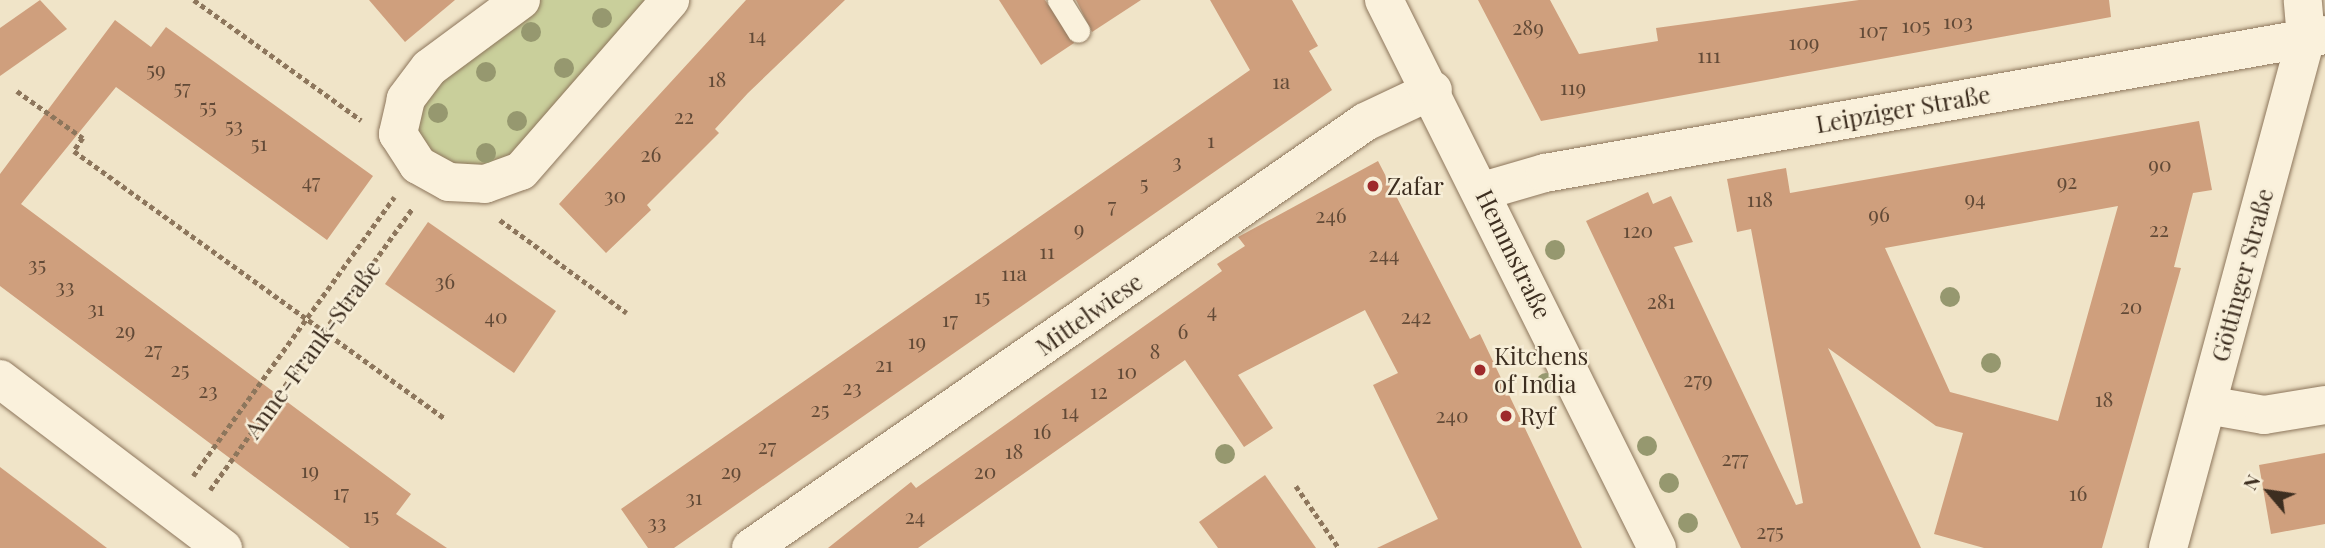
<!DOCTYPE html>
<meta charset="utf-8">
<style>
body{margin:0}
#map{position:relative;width:2325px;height:548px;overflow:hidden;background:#f0e4c8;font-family:"Playfair Display",serif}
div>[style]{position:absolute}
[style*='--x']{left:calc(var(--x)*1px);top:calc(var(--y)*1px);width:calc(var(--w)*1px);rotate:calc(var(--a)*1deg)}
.green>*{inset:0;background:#c9cf9b}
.building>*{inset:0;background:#cf9f7d}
.path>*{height:4.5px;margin-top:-2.25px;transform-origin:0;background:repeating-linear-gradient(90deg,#8d765c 0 5px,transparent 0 8.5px)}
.roads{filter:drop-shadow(0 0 2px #8d765c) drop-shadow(0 0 2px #8d765c)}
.service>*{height:23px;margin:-11.5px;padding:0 11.5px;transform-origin:11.5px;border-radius:11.5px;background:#faf1dc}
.minor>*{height:38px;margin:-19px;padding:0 19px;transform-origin:19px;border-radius:19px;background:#faf1dc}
.tertiary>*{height:38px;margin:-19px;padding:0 19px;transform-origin:19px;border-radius:19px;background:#faf1dc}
.trees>*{width:20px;height:20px;margin:-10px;border-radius:50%;background:#96986f}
.dots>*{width:19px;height:19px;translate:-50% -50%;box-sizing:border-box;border:4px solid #f7eed8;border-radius:50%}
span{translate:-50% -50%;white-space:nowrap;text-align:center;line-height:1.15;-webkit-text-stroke:5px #f7eed8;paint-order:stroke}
.number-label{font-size:21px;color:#624a37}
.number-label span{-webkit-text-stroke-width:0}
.street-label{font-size:24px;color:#3d2e20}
.poi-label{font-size:24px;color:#3d2e20}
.left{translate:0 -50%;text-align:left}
.north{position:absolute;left:2234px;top:457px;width:70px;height:70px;-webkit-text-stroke:5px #f7eed8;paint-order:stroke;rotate:299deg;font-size:19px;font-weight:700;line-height:28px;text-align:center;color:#3d2e20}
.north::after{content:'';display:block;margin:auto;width:24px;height:32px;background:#3d2e20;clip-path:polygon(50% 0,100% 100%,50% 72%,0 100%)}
</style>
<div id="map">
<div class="green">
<div style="clip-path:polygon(540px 0,652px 0,506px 168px,437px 163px,415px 138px,413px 113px,433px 87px)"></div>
</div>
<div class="building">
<div style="clip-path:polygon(40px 0,67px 29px,0 76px,0 28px)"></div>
<div style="clip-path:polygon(369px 0,455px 0,405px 42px)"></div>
<div style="clip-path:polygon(746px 0,845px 0,748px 93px,715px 129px,719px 133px,647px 205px,651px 210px,606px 253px,559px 204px)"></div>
<div style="clip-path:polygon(999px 0,1045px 0,1074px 43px,1041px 65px)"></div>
<div style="clip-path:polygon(1076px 0,1141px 0,1092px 32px)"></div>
<div style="clip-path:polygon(1210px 0,1292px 0,1318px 46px,1309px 51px,1332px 90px,674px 548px,648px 548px,621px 509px,1250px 70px)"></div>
<div style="clip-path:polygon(1478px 0,1550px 0,1579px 54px,1658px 41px,1656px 28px,1859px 0,2109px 0,2111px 17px,1541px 121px)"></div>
<div style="clip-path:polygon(115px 20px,151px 47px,166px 27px,373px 176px,327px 240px,116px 87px,21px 204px,411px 494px,396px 514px,447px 548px,350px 548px,0 286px,0 174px)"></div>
<div style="clip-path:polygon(evenodd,2199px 121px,2212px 190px,2193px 193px,2174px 267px,2181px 268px,2102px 548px,1984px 548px,1934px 534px,1963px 433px,1936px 426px,1828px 348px,1921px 548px,1741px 548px,1586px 221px,1648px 192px,1653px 204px,1671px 196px,1693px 242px,1674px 247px,1796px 505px,1803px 503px,1751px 229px,1737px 232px,1727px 179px,1786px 168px,1790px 193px,2199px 121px,2118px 206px,2058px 421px,1950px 392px,1885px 248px,2118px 206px)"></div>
<div style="clip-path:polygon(1378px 161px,1470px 339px,1480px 334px,1582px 548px,1377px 548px,1438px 519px,1373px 385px,1398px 373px,1365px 310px,1238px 375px,1273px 428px,1244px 447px,1185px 360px,918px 548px,828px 548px,911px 482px,916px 488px,1222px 271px,1217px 264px,1245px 246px,1238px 237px)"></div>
<div style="clip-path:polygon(428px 222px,556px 311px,514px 373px,385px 284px)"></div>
<div style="clip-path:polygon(2325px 453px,2325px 524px,2271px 534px,2259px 465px)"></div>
<div style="clip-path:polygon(0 467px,107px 548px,0 548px)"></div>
<div style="clip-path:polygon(1265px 475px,1286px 505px,1316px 548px,1218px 548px,1199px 522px)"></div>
</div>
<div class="path">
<div style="--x:194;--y:0;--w:206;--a:35.7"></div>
<div style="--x:17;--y:91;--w:81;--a:35.5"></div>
<div style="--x:83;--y:138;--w:16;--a:125"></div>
<div style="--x:74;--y:151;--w:458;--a:35.8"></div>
<div style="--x:500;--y:220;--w:157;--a:36.2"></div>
<div style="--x:193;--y:476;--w:344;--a:-54.2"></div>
<div style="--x:1296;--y:486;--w:75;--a:55.3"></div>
<div style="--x:210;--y:490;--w:348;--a:-54.3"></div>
</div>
<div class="roads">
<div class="service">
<div style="--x:1059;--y:0;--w:36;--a:58"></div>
</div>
<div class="minor">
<div style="--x:521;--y:0;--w:114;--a:143.5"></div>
<div style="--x:429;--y:68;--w:39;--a:127"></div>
<div style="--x:406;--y:99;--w:36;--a:103"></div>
<div style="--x:398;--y:134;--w:37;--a:57"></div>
<div style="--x:418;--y:165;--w:35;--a:29"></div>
<div style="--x:449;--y:182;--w:36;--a:3"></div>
<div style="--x:485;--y:184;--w:38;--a:-20"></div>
<div style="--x:521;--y:171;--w:227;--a:-48.9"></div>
<div style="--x:1483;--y:191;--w:65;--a:-16.2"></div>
<div style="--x:1545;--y:173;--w:792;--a:-10.03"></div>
<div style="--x:0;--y:379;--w:280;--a:37.2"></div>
<div style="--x:2207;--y:405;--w:58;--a:10"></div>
<div style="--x:2264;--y:415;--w:62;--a:-9.3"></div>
<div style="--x:751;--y:548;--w:747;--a:-34.75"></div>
<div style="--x:1365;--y:122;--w:75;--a:-25.2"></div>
<div style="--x:2168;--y:548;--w:528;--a:-74.86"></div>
<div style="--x:2306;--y:38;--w:38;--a:-95"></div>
</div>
<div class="tertiary">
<div style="--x:1384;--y:0;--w:612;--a:63.52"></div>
</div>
</div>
<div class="trees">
<div style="left:602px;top:18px"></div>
<div style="left:531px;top:32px"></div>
<div style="left:564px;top:68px"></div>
<div style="left:486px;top:72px"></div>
<div style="left:438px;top:113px"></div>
<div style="left:517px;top:121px"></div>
<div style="left:486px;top:153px"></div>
<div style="left:1555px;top:250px"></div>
<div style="left:1950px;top:297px"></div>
<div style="left:1991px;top:363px"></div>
<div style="left:1546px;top:383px"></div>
<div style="left:1647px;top:446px"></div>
<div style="left:1225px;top:454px"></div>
<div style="left:1669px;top:483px"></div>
<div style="left:1688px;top:523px"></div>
</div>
<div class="dots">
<div style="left:1373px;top:186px;background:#9e2a2b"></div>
<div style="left:1480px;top:370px;background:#9e2a2b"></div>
<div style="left:1506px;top:416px;background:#9e2a2b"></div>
</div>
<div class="number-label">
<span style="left:1958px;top:20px">103</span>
<span style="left:1916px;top:24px">105</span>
<span style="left:1528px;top:26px">289</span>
<span style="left:1873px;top:29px">107</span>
<span style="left:757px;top:34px">14</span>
<span style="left:1804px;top:41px">109</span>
<span style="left:1709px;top:54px">111</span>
<span style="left:156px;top:68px">59</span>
<span style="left:717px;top:78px">18</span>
<span style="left:1281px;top:80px">1a</span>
<span style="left:182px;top:86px">57</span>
<span style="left:1573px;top:86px">119</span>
<span style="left:208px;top:105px">55</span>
<span style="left:684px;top:115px">22</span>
<span style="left:234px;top:124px">53</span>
<span style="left:1211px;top:139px">1</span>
<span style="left:259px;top:142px">51</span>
<span style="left:651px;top:153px">26</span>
<span style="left:1177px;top:160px">3</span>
<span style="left:2160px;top:163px">90</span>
<span style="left:311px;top:180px">47</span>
<span style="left:2067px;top:180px">92</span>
<span style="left:1144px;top:182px">5</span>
<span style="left:615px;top:194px">30</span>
<span style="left:1975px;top:197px">94</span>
<span style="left:1760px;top:198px">118</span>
<span style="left:1112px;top:204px">7</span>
<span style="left:1879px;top:213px">96</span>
<span style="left:1331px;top:214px">246</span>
<span style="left:1079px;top:227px">9</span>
<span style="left:2159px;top:228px">22</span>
<span style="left:1638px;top:229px">120</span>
<span style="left:1047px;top:250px">11</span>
<span style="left:1384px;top:253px">244</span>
<span style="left:37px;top:263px">35</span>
<span style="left:1014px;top:272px">11a</span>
<span style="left:445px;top:280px">36</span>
<span style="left:65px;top:285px">33</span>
<span style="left:982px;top:295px">15</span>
<span style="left:1661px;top:300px">281</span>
<span style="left:2131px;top:305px">20</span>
<span style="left:96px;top:307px">31</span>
<span style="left:1212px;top:309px">4</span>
<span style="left:496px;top:315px">40</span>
<span style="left:1416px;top:315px">242</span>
<span style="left:950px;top:318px">17</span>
<span style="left:125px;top:329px">29</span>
<span style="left:1183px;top:330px">6</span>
<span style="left:917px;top:340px">19</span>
<span style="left:153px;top:348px">27</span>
<span style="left:1155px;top:350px">8</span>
<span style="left:884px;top:363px">21</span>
<span style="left:180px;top:368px">25</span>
<span style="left:1127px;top:370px">10</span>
<span style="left:1698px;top:378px">279</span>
<span style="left:852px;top:386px">23</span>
<span style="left:208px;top:389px">23</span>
<span style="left:1099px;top:390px">12</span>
<span style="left:2104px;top:398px">18</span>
<span style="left:820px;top:408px">25</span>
<span style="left:1070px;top:410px">14</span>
<span style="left:1452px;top:414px">240</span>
<span style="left:1042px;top:430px">16</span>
<span style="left:767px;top:445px">27</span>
<span style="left:1014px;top:450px">18</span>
<span style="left:1735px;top:457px">277</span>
<span style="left:310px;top:469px">19</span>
<span style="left:731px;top:470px">29</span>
<span style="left:985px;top:470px">20</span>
<span style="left:341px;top:491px">17</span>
<span style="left:2078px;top:492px">16</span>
<span style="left:694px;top:496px">31</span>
<span style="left:371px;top:514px">15</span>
<span style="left:915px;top:515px">24</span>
<span style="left:657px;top:521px">33</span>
<span style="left:1770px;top:530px">275</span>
</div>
<div class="street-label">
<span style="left:1903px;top:109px;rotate:-10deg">Leipziger Straße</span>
<span style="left:1514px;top:254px;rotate:64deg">Hemmstraße</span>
<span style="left:2242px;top:275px;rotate:-75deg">Göttinger Straße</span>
<span style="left:1089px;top:314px;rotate:-35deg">Mittelwiese</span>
<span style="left:312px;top:349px;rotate:-54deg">Anne-Frank-Straße</span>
</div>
<div class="poi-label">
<span class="left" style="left:1387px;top:186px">Zafar</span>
<span class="left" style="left:1494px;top:370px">Kitchens<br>of India</span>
<span class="left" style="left:1520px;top:416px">Ryf</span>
</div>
<div class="north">N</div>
</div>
